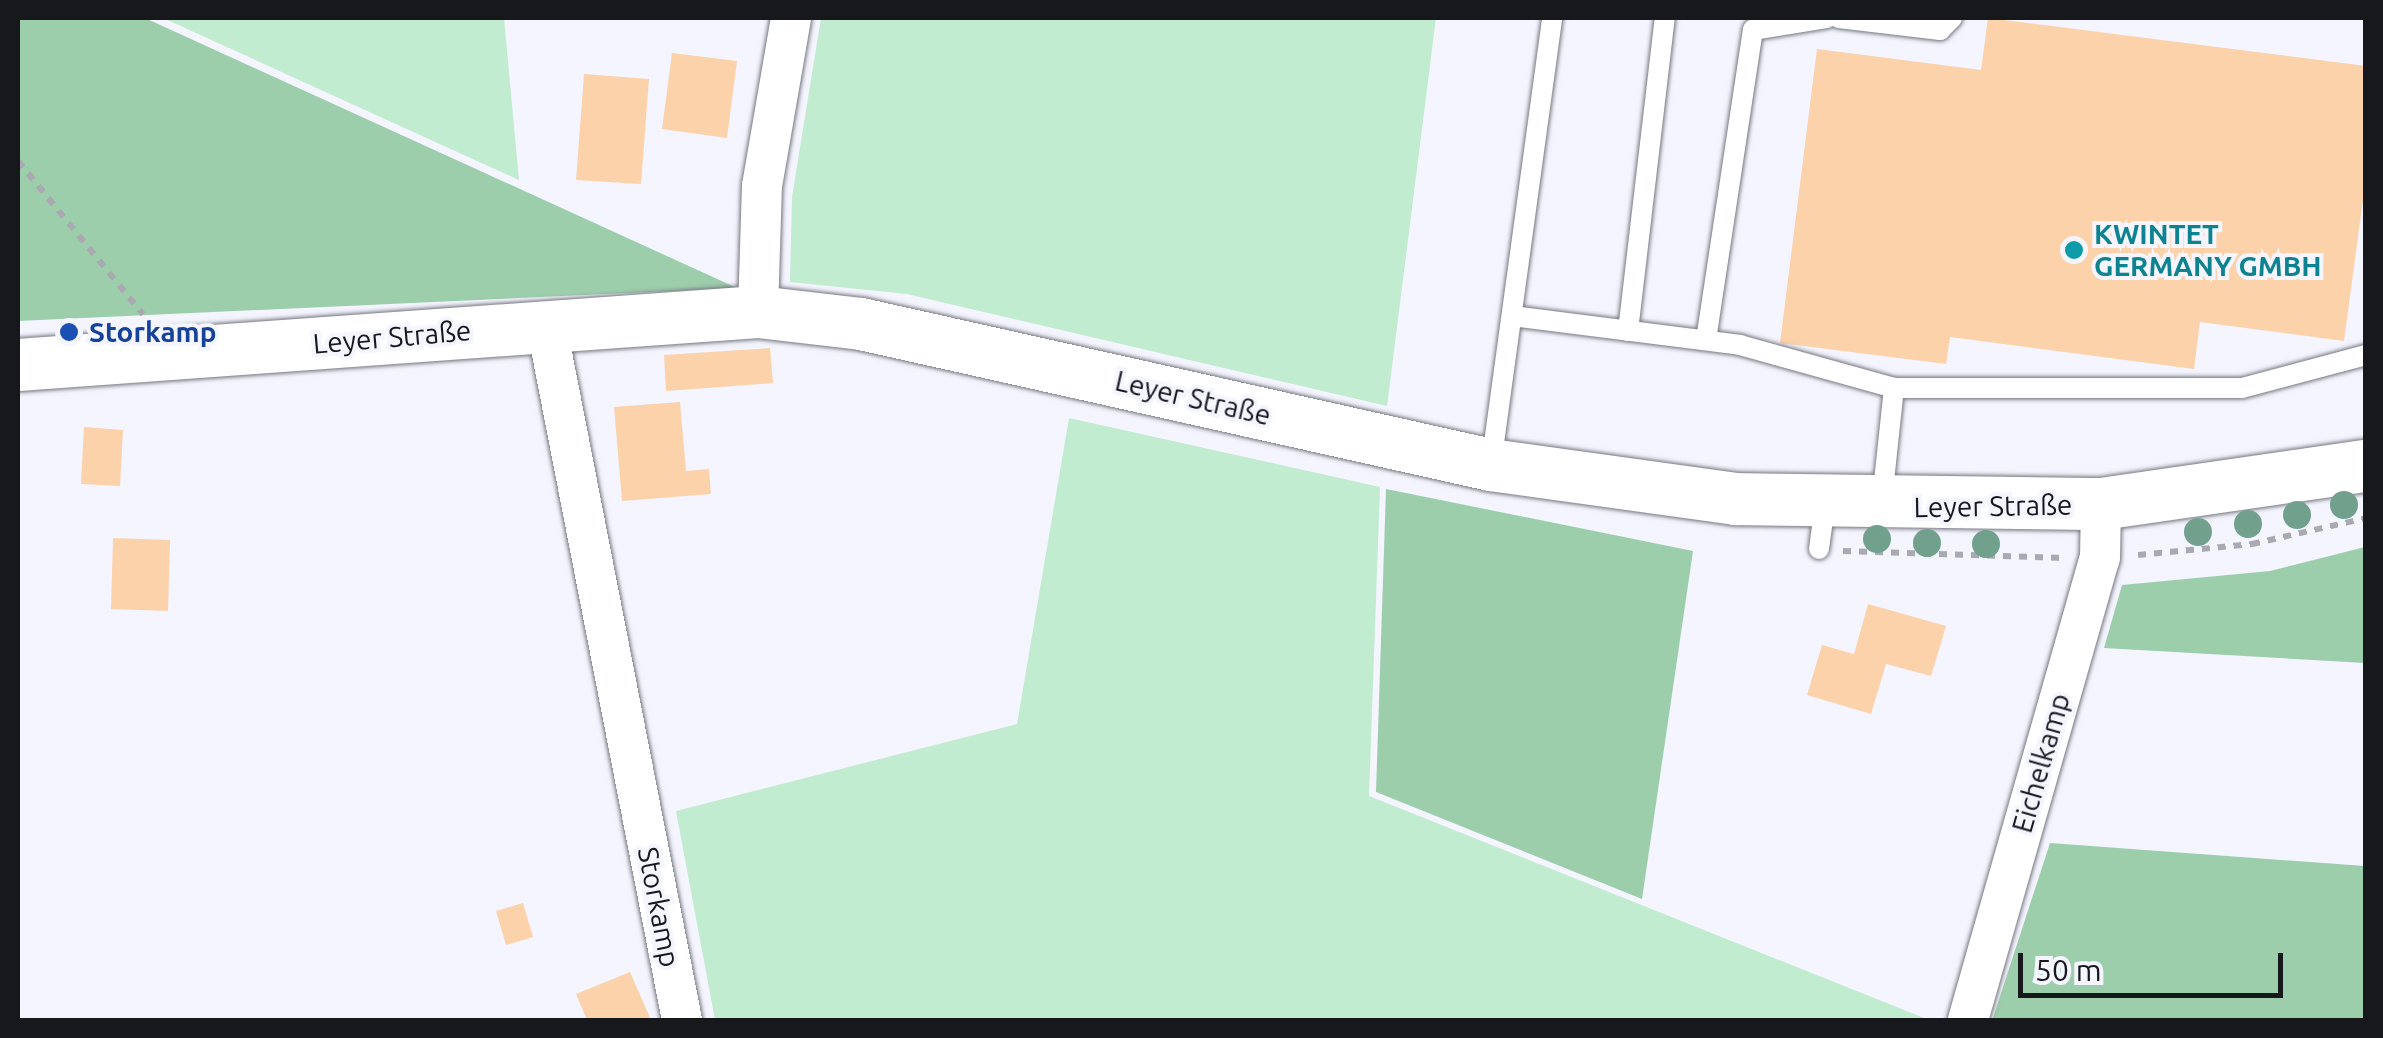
<!DOCTYPE html>
<meta charset="utf-8">
<style>
body{margin:0}
#map{position:relative;width:2383px;height:1038px;overflow:hidden;background:#f4f5fe;font-family:Ubuntu,sans-serif}
div>[style]{position:absolute}
[style*='--x']{left:calc(var(--x)*1px);top:calc(var(--y)*1px);width:calc(var(--w)*1px);rotate:calc(var(--a)*1deg)}
.green>*{inset:0;background:#c2eccf}
.forest>*{inset:0;background:#9dceac}
.building>*{inset:0;background:#fcd2aa}
.path>*{height:6px;margin-top:-3px;transform-origin:0;background:repeating-linear-gradient(90deg,#a8a9b1 0 8px,transparent 0 16px)}
.roads{filter:drop-shadow(0 0 2px #767781) drop-shadow(0 0 2px #767781)}
.service>*{height:20px;margin:-10px;padding:0 10px;transform-origin:10px;border-radius:10px;background:#fff}
.minor>*{height:40px;margin:-20px;padding:0 20px;transform-origin:20px;border-radius:20px;background:#fff}
.tertiary>*{height:52px;margin:-26px;padding:0 26px;transform-origin:26px;border-radius:26px;background:#fff}
.trees>*{width:28px;height:28px;margin:-14px;border-radius:50%;background:#71a08d}
.dots>*{width:28px;height:28px;translate:-50% -50%;box-sizing:border-box;border:5px solid #f4f5fe;border-radius:50%}
span{translate:-50% -50%;white-space:nowrap;text-align:center;line-height:1.15;-webkit-text-stroke:8px #f4f5fe;paint-order:stroke}
.culture-label{font-size:28px;color:#0d838f;font-weight:700}
.left{translate:0 -50%;text-align:left}
.transit-label{font-size:28px;color:#164399;font-weight:700}
.street-label{font-size:28px;color:#17181c}
.frame{position:absolute;inset:0;border:20px solid #17181c;pointer-events:none}
.scale{position:absolute;left:2018px;top:953px;width:265px;height:45px;box-sizing:border-box;border:5px solid #17181c;border-top:0;padding-left:12px;font-size:30px;line-height:35px;white-space:nowrap;color:#17181c;-webkit-text-stroke:8px #f4f5fe;paint-order:stroke}
</style>
<div id="map">
<div class="green">
<div style="clip-path:polygon(163px 18px,504px 18px,519px 180px)"></div>
<div style="clip-path:polygon(821px 18px,1436px 18px,1387px 406px,907px 294px,790px 282px,792px 197px)"></div>
<div style="clip-path:polygon(1069px 418px,1380px 487px,1369px 796px,1929px 1020px,715px 1020px,676px 811px,1017px 724px)"></div>
</div>
<div class="forest">
<div style="clip-path:polygon(18px 18px,145px 18px,737px 288px,18px 321px)"></div>
<div style="clip-path:polygon(1386px 489px,1693px 551px,1642px 899px,1376px 792px)"></div>
<div style="clip-path:polygon(2365px 547px,2365px 663px,2104px 648px,2122px 585px,2270px 571px)"></div>
<div style="clip-path:polygon(2050px 843px,2365px 866px,2365px 1020px,1993px 1018px)"></div>
</div>
<div class="building">
<div style="clip-path:polygon(1988px 18px,2366px 66px,2366px 177px,2344px 341px,2200px 322px,2194px 369px,1950px 337px,1946px 364px,1780px 343px,1817px 49px,1981px 70px)"></div>
<div style="clip-path:polygon(672px 53px,737px 61px,727px 138px,662px 129px)"></div>
<div style="clip-path:polygon(584px 74px,649px 79px,641px 184px,576px 180px)"></div>
<div style="clip-path:polygon(770px 348px,773px 383px,666px 391px,664px 355px)"></div>
<div style="clip-path:polygon(680px 402px,686px 471px,709px 469px,711px 494px,622px 501px,614px 407px)"></div>
<div style="clip-path:polygon(84px 427px,123px 430px,120px 486px,81px 484px)"></div>
<div style="clip-path:polygon(113px 538px,170px 540px,168px 611px,111px 609px)"></div>
<div style="clip-path:polygon(1868px 604px,1946px 626px,1931px 676px,1886px 664px,1871px 714px,1807px 695px,1822px 645px,1854px 654px)"></div>
<div style="clip-path:polygon(523px 903px,533px 937px,506px 945px,496px 911px)"></div>
<div style="clip-path:polygon(630px 972px,651px 1020px,587px 1020px,576px 994px)"></div>
</div>
<div class="path">
<div style="--x:18;--y:161;--w:198;--a:50.8"></div>
<div style="--x:1843;--y:551;--w:222;--a:1.8"></div>
<div style="--x:2138;--y:555;--w:115;--a:-5.5"></div>
<div style="--x:2252;--y:544;--w:117;--a:-12.8"></div>
</div>
<div class="roads">
<div class="service">
<div style="--x:1839;--y:18;--w:102;--a:6.8"></div>
<div style="--x:1940;--y:30;--w:17;--a:-45"></div>
<div style="--x:1512;--y:316;--w:230;--a:7.2"></div>
<div style="--x:1740;--y:345;--w:160;--a:15.6"></div>
<div style="--x:1894;--y:388;--w:348;--a:0"></div>
<div style="--x:2242;--y:388;--w:128;--a:-14.9"></div>
<div style="--x:1628;--y:331;--w:315;--a:-83.3"></div>
<div style="--x:1706;--y:340;--w:314;--a:-81.4"></div>
<div style="--x:1753;--y:30;--w:75;--a:-9.2"></div>
<div style="--x:1491;--y:465;--w:451;--a:-82.2"></div>
<div style="--x:1882;--y:500;--w:113;--a:-83.9"></div>
<div style="--x:1819;--y:549;--w:45;--a:-82.4"></div>
</div>
<div class="minor">
<div style="--x:758;--y:312;--w:126;--a:-88.2"></div>
<div style="--x:762;--y:186;--w:170;--a:-80.2"></div>
<div style="--x:546;--y:323;--w:710;--a:78.96"></div>
<div style="--x:1968;--y:1020;--w:480;--a:-74.1"></div>
<div style="--x:2100;--y:558;--w:54;--a:-88.9"></div>
</div>
<div class="tertiary">
<div style="--x:18;--y:365;--w:742;--a:-4.1"></div>
<div style="--x:758;--y:312;--w:104;--a:6.6"></div>
<div style="--x:861;--y:324;--w:646;--a:12.62"></div>
<div style="--x:1491;--y:465;--w:247;--a:7.9"></div>
<div style="--x:1736;--y:499;--w:365;--a:0.8"></div>
<div style="--x:2101;--y:504;--w:268;--a:-8.2"></div>
</div>
</div>
<div class="trees">
<div style="left:2344px;top:505px"></div>
<div style="left:2297px;top:515px"></div>
<div style="left:2248px;top:524px"></div>
<div style="left:2198px;top:532px"></div>
<div style="left:1877px;top:539px"></div>
<div style="left:1927px;top:543px"></div>
<div style="left:1986px;top:544px"></div>
</div>
<div class="dots">
<div style="left:2074px;top:250px;background:#0f9aa8"></div>
<div style="left:69px;top:332px;background:#1a4fb4"></div>
</div>
<div class="culture-label">
<span class="left" style="left:2094px;top:250px">KWINTET<br>GERMANY GMBH</span>
</div>
<div class="transit-label">
<span class="left" style="left:89px;top:332px">Storkamp</span>
</div>
<div class="street-label">
<span style="left:392px;top:337px;rotate:-5deg">Leyer Straße</span>
<span style="left:1193px;top:398px;rotate:13deg">Leyer Straße</span>
<span style="left:1993px;top:506px;rotate:-1deg">Leyer Straße</span>
<span style="left:2041px;top:763px;rotate:-74deg">Eichelkamp</span>
<span style="left:659px;top:907px;rotate:79deg">Storkamp</span>
</div>
<div class="frame"></div>
<div class="scale">50 m</div>
</div>
